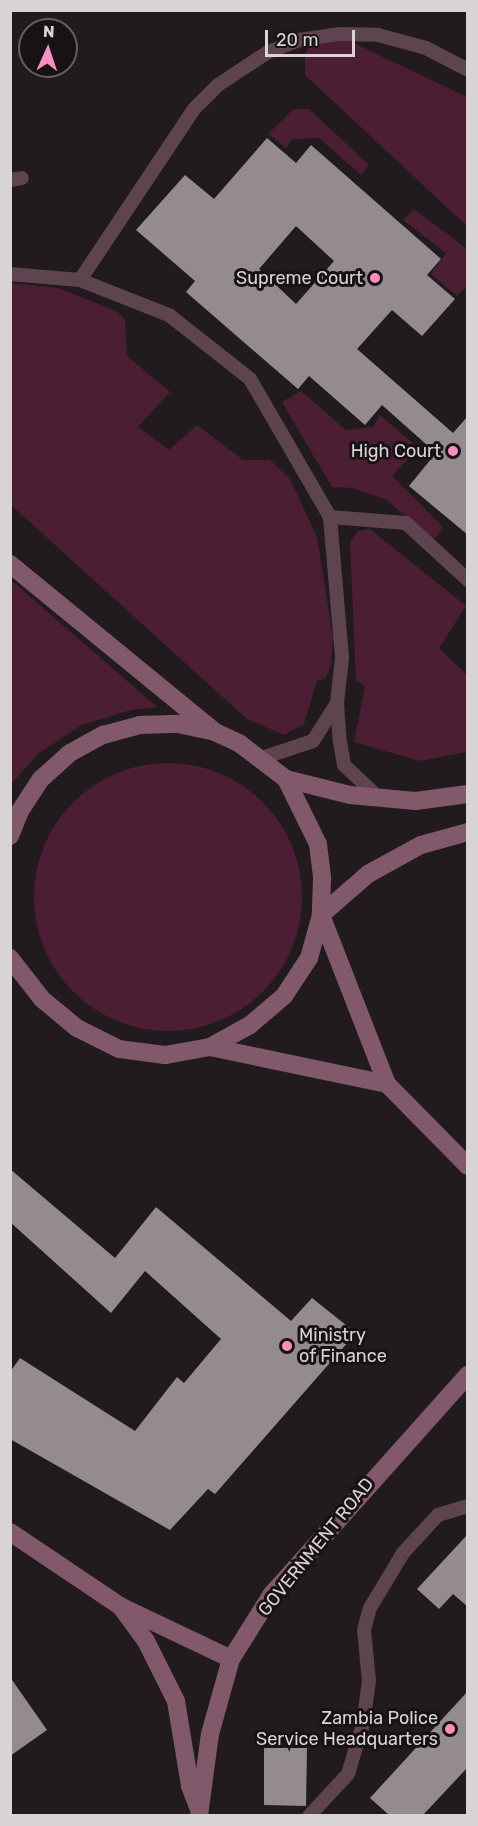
<!DOCTYPE html>
<style>
body{margin:0}
#map{position:relative;width:478px;height:1826px;overflow:hidden;background:#221b1e;font-family:Rubik,sans-serif}
div>[style]{position:absolute}
[style*='--x']{left:calc(var(--x)*1px);top:calc(var(--y)*1px);width:calc(var(--w)*1px);rotate:calc(var(--a)*1deg)}
.green>*{inset:0;background:#4c1e34}
.round{border-radius:50%}
.building>*{inset:0;background:#938b8e}
.service>*{height:14px;margin:-7px;padding:0 7px;transform-origin:7px;border-radius:7px;background:#5d444e}
.secondary>*{height:18px;margin:-9px;padding:0 9px;transform-origin:9px;border-radius:9px;background:#81596a}
.dots>*{width:16px;height:16px;translate:-50% -50%;box-sizing:border-box;border:3px solid #181215;border-radius:50%}
span{translate:-50% -50%;white-space:nowrap;text-align:center;line-height:1.15;-webkit-text-stroke:6px #181215;paint-order:stroke}
.poi-label{font-size:18px;color:#d8d3d5}
.right{translate:-100% -50%;text-align:right}
.left{translate:0 -50%;text-align:left}
.street-label{font-size:18px;color:#d8d3d5}
.frame{position:absolute;inset:0;border:12px solid #d8d3d5;pointer-events:none}
.north{position:absolute;left:18px;top:18px;width:60px;height:60px;box-sizing:border-box;background:#181215;border:2px solid #655f62;border-radius:50%;rotate:3deg;font-size:16px;font-weight:700;line-height:24px;text-align:center;color:#d8d3d5}
.north::after{content:'';display:block;margin:auto;width:21px;height:27px;background:#fd8ebf;clip-path:polygon(50% 0,100% 100%,50% 72%,0 100%)}
.scale{position:absolute;left:265px;top:30px;width:90px;height:27px;box-sizing:border-box;border:3px solid #d8d3d5;border-top:0;padding-left:8px;font-size:18px;line-height:21px;white-space:nowrap;color:#d8d3d5;-webkit-text-stroke:4px #181215;paint-order:stroke}
</style>
<div id="map">
<div class="green">
<div style="clip-path:polygon(343px 38px,467px 97px,467px 226px,305px 75px,305px 54px,310px 45px)"></div>
<div style="clip-path:polygon(294px 109px,309px 109px,369px 165px,361px 175px,319px 138px,292px 139px,286px 148px,268px 134px)"></div>
<div style="clip-path:polygon(414px 209px,467px 249px,467px 286px,457px 296px,431px 274px,446px 253px,403px 220px)"></div>
<div style="clip-path:polygon(10px 283px,58px 288px,116px 311px,125px 320px,127px 356px,170px 392px,138px 427px,169px 450px,197px 425px,243px 460px,270px 460px,290px 479px,317px 537px,333px 639px,331px 665px,325px 679px,317px 680px,304px 724px,284px 735px,247px 719px,11px 505px)"></div>
<div style="clip-path:polygon(301px 391px,346px 430px,373px 427px,380px 415px,418px 448px,392px 476px,443px 527px,433px 541px,387px 500px,353px 488px,332px 487px,282px 402px)"></div>
<div style="clip-path:polygon(370px 529px,466px 606px,439px 648px,467px 675px,467px 752px,420px 761px,354px 742px,365px 686px,356px 681px,350px 542px,358px 531px)"></div>
<div style="clip-path:polygon(11px 580px,157px 707px,131px 710px,82px 725px,39px 753px,11px 784px)"></div>
<div class="round" style="left:34px;top:763px;width:268px;height:268px"></div>
</div>
<div class="building">
<div style="clip-path:polygon(evenodd,267px 138px,296px 163px,311px 145px,441px 259px,427px 275px,455px 299px,422px 336px,392px 310px,357px 349px,453px 433px,468px 416px,468px 535px,409px 486px,436px 453px,382px 405px,365px 425px,309px 376px,298px 389px,186px 292px,195px 281px,136px 230px,185px 175px,214px 199px,267px 138px,296px 226px,334px 261px,296px 304px,259px 269px,296px 226px)"></div>
<div style="clip-path:polygon(10px 1169px,115px 1258px,156px 1207px,291px 1321px,312px 1298px,356px 1333px,215px 1494px,208px 1489px,170px 1530px,10px 1439px,10px 1372px,20px 1358px,135px 1431px,177px 1377px,184px 1383px,221px 1339px,145px 1271px,111px 1313px,10px 1222px)"></div>
<div style="clip-path:polygon(468px 1534px,468px 1607px,453px 1594px,439px 1609px,417px 1589px)"></div>
<div style="clip-path:polygon(10px 1677px,47px 1730px,10px 1756px)"></div>
<div style="clip-path:polygon(468px 1691px,468px 1767px,423px 1815px,389px 1815px,370px 1798px)"></div>
<div style="clip-path:polygon(264px 1748px,307px 1748px,306px 1806px,264px 1805px)"></div>
</div>
<div class="service">
<div style="--x:10;--y:180;--w:12;--a:-9"></div>
<div style="--x:10;--y:274;--w:70;--a:4.9"></div>
<div style="--x:80;--y:280;--w:96;--a:21.5"></div>
<div style="--x:169;--y:315;--w:103;--a:38.3"></div>
<div style="--x:250;--y:379;--w:160;--a:59.9"></div>
<div style="--x:330;--y:517;--w:142;--a:85.1"></div>
<div style="--x:342;--y:658;--w:45;--a:96.3"></div>
<div style="--x:337;--y:703;--w:39;--a:86"></div>
<div style="--x:340;--y:742;--w:23;--a:80"></div>
<div style="--x:344;--y:765;--w:48;--a:43.3"></div>
<div style="--x:80;--y:280;--w:206;--a:-56.3"></div>
<div style="--x:194;--y:109;--w:34;--a:-45"></div>
<div style="--x:218;--y:85;--w:60;--a:-33.4"></div>
<div style="--x:268;--y:52;--w:33;--a:-21"></div>
<div style="--x:299;--y:40;--w:40;--a:-8.5"></div>
<div style="--x:339;--y:34;--w:39;--a:1"></div>
<div style="--x:378;--y:35;--w:50;--a:15.2"></div>
<div style="--x:426;--y:48;--w:47;--a:27.6"></div>
<div style="--x:330;--y:517;--w:76;--a:4.5"></div>
<div style="--x:406;--y:523;--w:84;--a:42.6"></div>
<div style="--x:259;--y:759;--w:57;--a:-18.4"></div>
<div style="--x:313;--y:741;--w:45;--a:-57.7"></div>
<div style="--x:309;--y:1816;--w:57;--a:-47.1"></div>
<div style="--x:348;--y:1774;--w:52;--a:-73.3"></div>
<div style="--x:363;--y:1724;--w:43;--a:-82.1"></div>
<div style="--x:369;--y:1681;--w:51;--a:-95.6"></div>
<div style="--x:364;--y:1630;--w:23;--a:-75"></div>
<div style="--x:370;--y:1608;--w:64;--a:-59"></div>
<div style="--x:403;--y:1553;--w:52;--a:-47.4"></div>
<div style="--x:438;--y:1515;--w:31;--a:-17"></div>
</div>
<div class="secondary">
<div style="--x:10;--y:564;--w:262;--a:39.3"></div>
<div style="--x:286;--y:779;--w:66;--a:14"></div>
<div style="--x:350;--y:795;--w:66;--a:5.2"></div>
<div style="--x:416;--y:801;--w:52;--a:-7.7"></div>
<div style="--x:10;--y:836;--w:27;--a:-68"></div>
<div style="--x:20;--y:811;--w:38;--a:-57"></div>
<div style="--x:41;--y:779;--w:39;--a:-42"></div>
<div style="--x:70;--y:753;--w:38;--a:-29"></div>
<div style="--x:103;--y:735;--w:38;--a:-15"></div>
<div style="--x:140;--y:725;--w:38;--a:-2"></div>
<div style="--x:178;--y:724;--w:38;--a:12"></div>
<div style="--x:215;--y:732;--w:26;--a:25"></div>
<div style="--x:239;--y:743;--w:59;--a:37.5"></div>
<div style="--x:286;--y:779;--w:72;--a:63.8"></div>
<div style="--x:318;--y:844;--w:35;--a:83"></div>
<div style="--x:322;--y:879;--w:36;--a:92"></div>
<div style="--x:321;--y:915;--w:45;--a:105.6"></div>
<div style="--x:309;--y:958;--w:45;--a:123.3"></div>
<div style="--x:284;--y:996;--w:45;--a:139.5"></div>
<div style="--x:250;--y:1025;--w:46;--a:151.2"></div>
<div style="--x:210;--y:1047;--w:46;--a:169.9"></div>
<div style="--x:165;--y:1055;--w:46;--a:-172.6"></div>
<div style="--x:119;--y:1049;--w:47;--a:-153.4"></div>
<div style="--x:77;--y:1028;--w:45;--a:-140.4"></div>
<div style="--x:42;--y:999;--w:52;--a:-128"></div>
<div style="--x:321;--y:915;--w:181;--a:68.7"></div>
<div style="--x:387;--y:1084;--w:115;--a:45.4"></div>
<div style="--x:321;--y:915;--w:62;--a:-41.1"></div>
<div style="--x:368;--y:874;--w:60;--a:-28.7"></div>
<div style="--x:421;--y:845;--w:49;--a:-15.5"></div>
<div style="--x:210;--y:1047;--w:181;--a:11.8"></div>
<div style="--x:10;--y:1532;--w:133;--a:33.9"></div>
<div style="--x:120;--y:1606;--w:123;--a:25.5"></div>
<div style="--x:121;--y:1607;--w:42;--a:53.7"></div>
<div style="--x:146;--y:1641;--w:67;--a:63.4"></div>
<div style="--x:176;--y:1701;--w:86;--a:80.6"></div>
<div style="--x:190;--y:1786;--w:22;--a:69"></div>
<div style="--x:199;--y:1816;--w:83;--a:-82.4"></div>
<div style="--x:210;--y:1734;--w:78;--a:-74.4"></div>
<div style="--x:231;--y:1659;--w:77;--a:-57.8"></div>
<div style="--x:272;--y:1594;--w:294;--a:-48.2"></div>
</div>
<div class="dots">
<div style="left:375px;top:278px;background:#fd8ebf"></div>
<div style="left:453px;top:451px;background:#fd8ebf"></div>
<div style="left:287px;top:1346px;background:#fd8ebf"></div>
<div style="left:450px;top:1729px;background:#fd8ebf"></div>
</div>
<div class="poi-label">
<span class="right" style="left:363px;top:278px">Supreme Court</span>
<span class="right" style="left:441px;top:451px">High Court</span>
<span class="left" style="left:299px;top:1346px">Ministry<br>of Finance</span>
<span class="right" style="left:438px;top:1729px">Zambia Police<br>Service Headquarters</span>
</div>
<div class="street-label">
<span style="left:316px;top:1547px;rotate:-51deg">GOVERNMENT ROAD</span>
</div>
<div class="frame"></div>
<div class="north">N</div>
<div class="scale">20 m</div>
</div>
